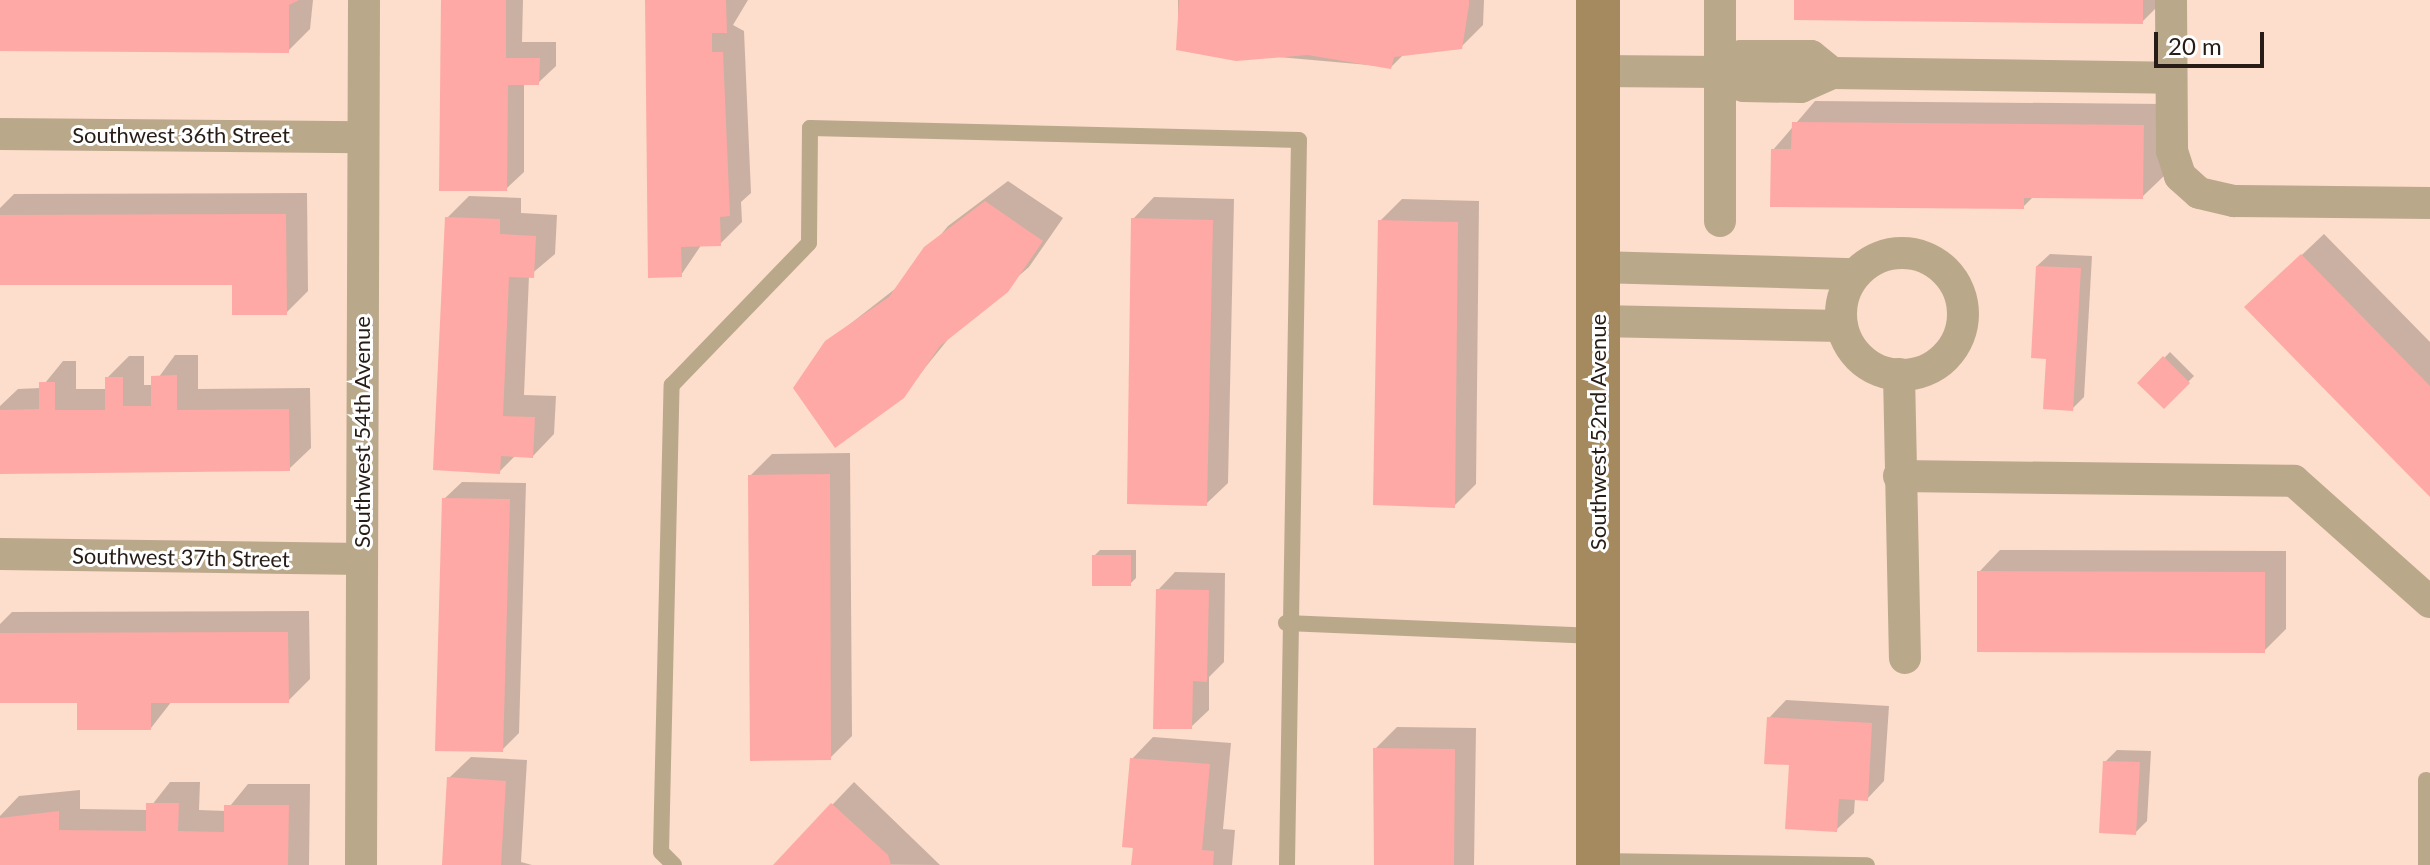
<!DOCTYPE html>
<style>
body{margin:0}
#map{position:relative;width:2430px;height:865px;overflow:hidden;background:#fdddcb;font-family:Lato,sans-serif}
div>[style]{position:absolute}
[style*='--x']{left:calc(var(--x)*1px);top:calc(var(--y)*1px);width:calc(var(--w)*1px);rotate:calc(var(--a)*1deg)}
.shadow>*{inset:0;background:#0003}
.building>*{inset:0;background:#fea9a5}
.lane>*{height:16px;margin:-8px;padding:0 8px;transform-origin:8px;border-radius:8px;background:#baa88b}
.street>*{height:32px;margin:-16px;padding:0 16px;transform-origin:16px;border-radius:16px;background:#baa88b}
.street>.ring{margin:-16px;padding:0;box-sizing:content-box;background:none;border:32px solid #baa88b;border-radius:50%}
.secondary>*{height:44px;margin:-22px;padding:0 22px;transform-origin:22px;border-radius:22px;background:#a48a5e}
span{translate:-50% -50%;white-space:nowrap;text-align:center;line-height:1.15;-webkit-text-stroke:6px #fff;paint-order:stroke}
.street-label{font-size:22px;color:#271c16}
.scale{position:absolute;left:2154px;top:32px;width:110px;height:36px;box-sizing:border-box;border:4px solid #271c16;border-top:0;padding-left:10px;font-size:24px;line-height:28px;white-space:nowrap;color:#271c16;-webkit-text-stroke:6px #fff;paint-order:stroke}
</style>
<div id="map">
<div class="shadow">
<div style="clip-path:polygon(0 0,313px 0,310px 29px,288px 51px,0 49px)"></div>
<div style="clip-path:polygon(443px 0,523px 0,522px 42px,556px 42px,556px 66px,538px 83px,524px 83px,524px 172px,506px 189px)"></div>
<div style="clip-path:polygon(646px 0,748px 0,733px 25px,744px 31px,751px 193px,741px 202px,742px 222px,720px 244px,702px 244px,681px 275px)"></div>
<div style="clip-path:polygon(1178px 0,1484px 0,1483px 25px,1461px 47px,1404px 54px,1391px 67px,1178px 48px)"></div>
<div style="clip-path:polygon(1796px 0,2164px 0,2142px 22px)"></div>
<div style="clip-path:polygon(1815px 101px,2164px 104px,2164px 176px,2142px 197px,2034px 196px,2023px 207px,1773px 150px)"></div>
<div style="clip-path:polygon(1008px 181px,1063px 218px,1029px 267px,954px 332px,902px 396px,827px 342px,900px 285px,948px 226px)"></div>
<div style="clip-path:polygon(307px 193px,308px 291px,286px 313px,234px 283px,0 283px,0 208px,14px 194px)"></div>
<div style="clip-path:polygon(469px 196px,521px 198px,521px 213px,557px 215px,555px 254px,529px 276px,524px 395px,556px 396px,554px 434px,533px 456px,516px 455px,499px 472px,447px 218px)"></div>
<div style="clip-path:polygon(1154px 197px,1234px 199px,1228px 483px,1206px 504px,1133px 219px)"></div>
<div style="clip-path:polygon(1402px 199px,1479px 201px,1476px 484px,1454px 506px,1380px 221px)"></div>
<div style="clip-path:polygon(2324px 234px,2430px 342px,2430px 495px,2269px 286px)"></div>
<div style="clip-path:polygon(2050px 254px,2092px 256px,2084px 397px,2072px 409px,2048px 357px,2037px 266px)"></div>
<div style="clip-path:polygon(2170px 352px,2194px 376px,2164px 406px,2140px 383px)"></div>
<div style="clip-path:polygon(175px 355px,198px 355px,198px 389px,310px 388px,311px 448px,289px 469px,0 472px,0 406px,18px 389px,41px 388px,63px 361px,76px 361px,76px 389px,107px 389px,107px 378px,129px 356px,144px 356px,144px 385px,153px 385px)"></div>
<div style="clip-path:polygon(850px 453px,852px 736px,830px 758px,750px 476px,772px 454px)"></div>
<div style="clip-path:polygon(462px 482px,526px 483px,519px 733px,502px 750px,444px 499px)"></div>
<div style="clip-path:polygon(1100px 550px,1136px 550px,1136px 578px,1130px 584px,1094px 556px)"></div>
<div style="clip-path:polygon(2000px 550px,2286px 551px,2286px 629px,2264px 651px,1979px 572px)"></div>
<div style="clip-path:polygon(1175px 572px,1225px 573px,1224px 662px,1209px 677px,1209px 710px,1191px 727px,1158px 590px)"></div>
<div style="clip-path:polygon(309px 611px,310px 679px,288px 701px,172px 701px,151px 728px,79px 701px,0 701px,0 624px,12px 612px)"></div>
<div style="clip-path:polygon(1786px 700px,1889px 706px,1884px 781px,1867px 799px,1855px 798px,1854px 813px,1836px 830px,1769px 718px)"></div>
<div style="clip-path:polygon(1397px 727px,1476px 728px,1474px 865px,1375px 865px,1375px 749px)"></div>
<div style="clip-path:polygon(1153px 737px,1231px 743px,1223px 829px,1235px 830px,1232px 865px,1133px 865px,1132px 759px)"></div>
<div style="clip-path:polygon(2117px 750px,2151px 751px,2147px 821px,2135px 833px,2105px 762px)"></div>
<div style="clip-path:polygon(471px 757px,527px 760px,521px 862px,532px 865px,444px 865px,449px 778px)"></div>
<div style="clip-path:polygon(170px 782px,200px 782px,199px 810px,226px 811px,248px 784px,310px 784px,309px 865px,0 865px,0 816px,19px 796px,80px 790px,80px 809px,148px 810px)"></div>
<div style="clip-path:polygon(854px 782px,940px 865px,776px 864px)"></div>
</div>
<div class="building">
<div style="clip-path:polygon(0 0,299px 0,289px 5px,289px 53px,0 51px)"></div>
<div style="clip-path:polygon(441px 0,506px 0,506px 58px,540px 58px,539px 85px,508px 85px,507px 191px,439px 191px)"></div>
<div style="clip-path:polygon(645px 0,726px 0,727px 33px,712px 33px,712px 52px,723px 52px,730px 216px,720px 217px,721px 246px,681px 247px,682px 277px,648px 278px)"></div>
<div style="clip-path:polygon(1179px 0,1469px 0,1469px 5px,1462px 49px,1394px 57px,1391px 69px,1308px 55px,1236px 61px,1176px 50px)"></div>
<div style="clip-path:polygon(1794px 0,2143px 0,2143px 24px,1794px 20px)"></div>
<div style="clip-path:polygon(1792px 122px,2144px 125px,2143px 199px,2024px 198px,2024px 209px,1770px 207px,1771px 149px,1791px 149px)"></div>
<div style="clip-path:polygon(985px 201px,1043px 241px,1008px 292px,940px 346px,904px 398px,835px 448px,793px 388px,825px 341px,889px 297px,924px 247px)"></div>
<div style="clip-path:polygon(286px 214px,287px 315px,232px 315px,232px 285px,0 285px,0 215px)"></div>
<div style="clip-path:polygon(445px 217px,500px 219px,500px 234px,536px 236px,534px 278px,509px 277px,503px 416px,535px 417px,533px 458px,501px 456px,500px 474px,433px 470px)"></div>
<div style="clip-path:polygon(1131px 218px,1213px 220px,1207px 506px,1127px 504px)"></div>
<div style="clip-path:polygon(1378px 220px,1458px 222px,1455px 508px,1373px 505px)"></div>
<div style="clip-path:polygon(2301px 254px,2430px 386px,2430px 497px,2244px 307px)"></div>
<div style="clip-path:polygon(2036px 266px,2081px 268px,2073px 411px,2043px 409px,2046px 359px,2031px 358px)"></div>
<div style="clip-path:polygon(2163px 356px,2190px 383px,2164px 409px,2137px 383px)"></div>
<div style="clip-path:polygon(177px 375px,177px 410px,289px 409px,290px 471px,0 474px,0 410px,39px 409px,39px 382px,55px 382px,55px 410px,105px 410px,105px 377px,123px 377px,123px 406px,151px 406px,151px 376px)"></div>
<div style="clip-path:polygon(830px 474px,831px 760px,750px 761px,748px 475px)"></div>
<div style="clip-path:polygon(442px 498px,510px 499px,503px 752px,435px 751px)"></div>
<div style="clip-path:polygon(1092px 555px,1131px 555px,1131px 586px,1092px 586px)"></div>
<div style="clip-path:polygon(1977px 571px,2265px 572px,2265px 653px,1977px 652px)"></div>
<div style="clip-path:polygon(1156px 589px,1209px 590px,1207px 682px,1193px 681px,1192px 729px,1153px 729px)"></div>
<div style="clip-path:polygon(288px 632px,289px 703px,151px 703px,151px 730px,77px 730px,77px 703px,0 703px,0 633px)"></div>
<div style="clip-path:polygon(1767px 717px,1872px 723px,1868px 801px,1839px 799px,1837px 832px,1785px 829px,1789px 765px,1764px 764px)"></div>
<div style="clip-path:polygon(1373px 748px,1455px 749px,1454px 865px,1374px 865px)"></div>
<div style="clip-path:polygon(1130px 758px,1210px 764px,1202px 850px,1214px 851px,1213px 865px,1131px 865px,1133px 848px,1122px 847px)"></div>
<div style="clip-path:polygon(2103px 761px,2140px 762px,2136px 835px,2099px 833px)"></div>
<div style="clip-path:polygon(447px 777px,506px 781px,501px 865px,442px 865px)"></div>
<div style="clip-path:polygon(146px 803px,179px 803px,178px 831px,224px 832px,224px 805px,289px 805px,288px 865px,0 865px,0 818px,59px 811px,59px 830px,146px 831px)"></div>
<div style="clip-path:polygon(831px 803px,888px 855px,891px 865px,773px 865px)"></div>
</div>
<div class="lane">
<div style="--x:1286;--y:623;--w:310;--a:2.4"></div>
<div style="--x:2426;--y:780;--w:85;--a:90"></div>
<div style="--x:1599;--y:861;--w:268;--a:0.9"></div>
<div style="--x:674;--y:865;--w:18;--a:-135"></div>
<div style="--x:661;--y:852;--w:467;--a:-88.7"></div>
<div style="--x:672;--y:385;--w:197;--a:-46"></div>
<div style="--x:809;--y:243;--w:115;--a:-89.5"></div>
<div style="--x:810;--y:128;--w:489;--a:1.4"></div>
<div style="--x:1299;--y:140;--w:725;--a:90.95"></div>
</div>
<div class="street">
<div style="--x:1720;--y:0;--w:221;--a:90"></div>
<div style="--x:2171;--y:0;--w:151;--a:89.6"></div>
<div style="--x:2172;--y:151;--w:26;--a:72"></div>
<div style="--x:2180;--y:176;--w:25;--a:42"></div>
<div style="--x:2199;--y:193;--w:36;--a:13"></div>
<div style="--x:2234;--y:201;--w:196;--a:0.6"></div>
<div style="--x:1598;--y:71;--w:122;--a:0.5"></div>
<div style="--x:1720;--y:72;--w:27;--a:31"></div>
<div style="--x:1743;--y:86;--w:58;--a:1"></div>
<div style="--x:1801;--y:87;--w:34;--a:-24"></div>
<div style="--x:1832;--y:73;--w:338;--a:0.8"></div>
<div style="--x:1720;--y:72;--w:26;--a:-37"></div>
<div style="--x:1741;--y:56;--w:70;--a:0"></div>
<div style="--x:1811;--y:56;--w:27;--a:39"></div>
<div style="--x:0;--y:134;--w:361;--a:0.5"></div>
<div class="ring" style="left:1841px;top:253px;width:90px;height:90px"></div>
<div style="--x:1598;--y:267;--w:256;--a:1.6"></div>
<div style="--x:1598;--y:321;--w:244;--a:1.2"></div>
<div style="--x:1899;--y:374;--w:284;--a:88.8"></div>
<div style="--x:1899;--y:476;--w:395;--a:0.7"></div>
<div style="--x:2294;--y:481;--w:182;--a:41.7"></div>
<div style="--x:0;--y:554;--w:362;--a:0.8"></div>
<div style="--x:361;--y:865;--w:865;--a:-89.8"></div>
</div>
<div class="secondary">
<div style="--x:1598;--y:865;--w:865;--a:-90"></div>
</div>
<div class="street-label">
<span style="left:181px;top:135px">Southwest 36th Street</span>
<span style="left:362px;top:432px;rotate:-90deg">Southwest 54th Avenue</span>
<span style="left:1598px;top:432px;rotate:-90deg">Southwest 52nd Avenue</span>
<span style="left:181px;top:557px;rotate:1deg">Southwest 37th Street</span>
</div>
<div class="scale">20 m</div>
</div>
